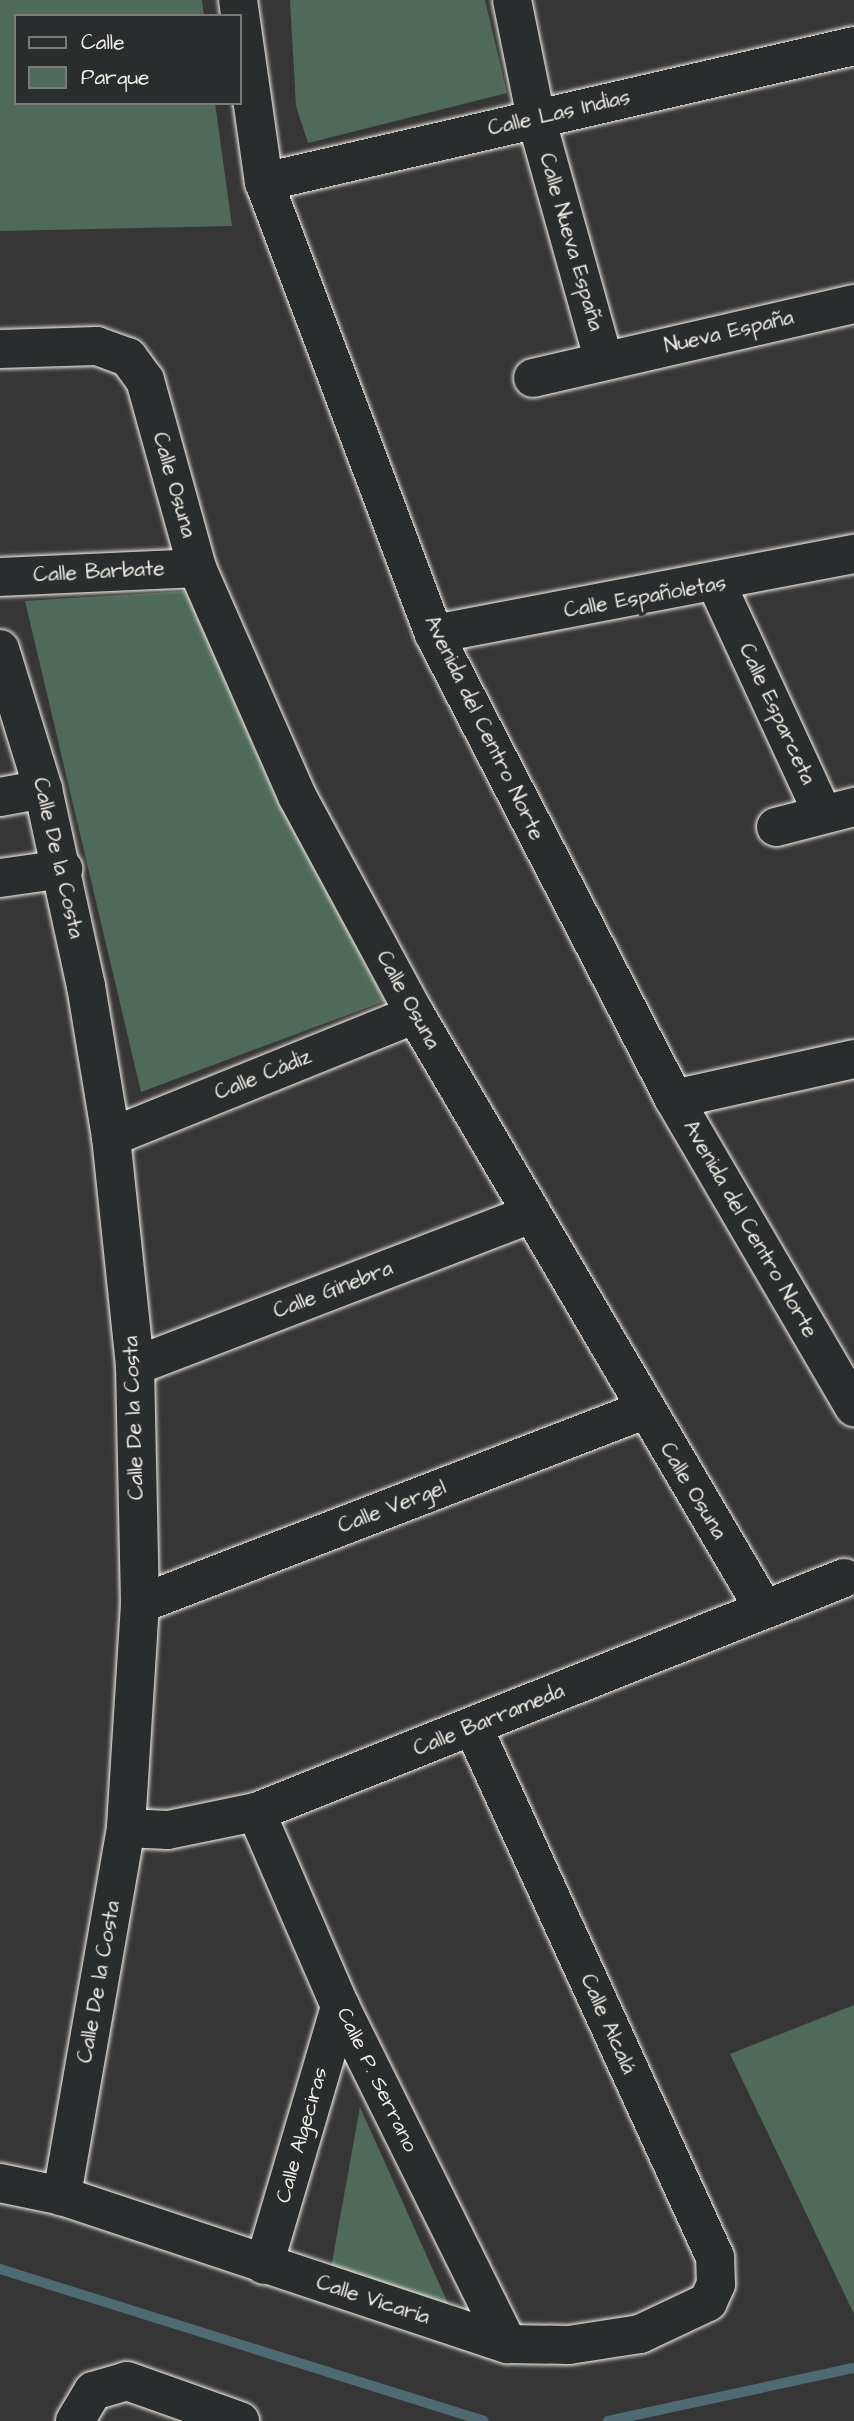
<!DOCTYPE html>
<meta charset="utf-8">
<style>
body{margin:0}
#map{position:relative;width:854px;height:2421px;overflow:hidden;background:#373636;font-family:"Architects Daughter",sans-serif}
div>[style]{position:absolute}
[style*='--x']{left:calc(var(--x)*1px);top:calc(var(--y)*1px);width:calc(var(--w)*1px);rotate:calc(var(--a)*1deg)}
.green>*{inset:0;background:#4f6a5a}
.stream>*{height:10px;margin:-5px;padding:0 5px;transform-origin:5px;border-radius:5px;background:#4e6a73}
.roads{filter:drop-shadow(0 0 2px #f4f1e8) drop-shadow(0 0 2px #f4f1e8)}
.minor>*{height:38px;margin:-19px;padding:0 19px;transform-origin:19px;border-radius:19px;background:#2a2d2e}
span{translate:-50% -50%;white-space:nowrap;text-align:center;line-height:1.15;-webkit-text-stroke:7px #2a2d2e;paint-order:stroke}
.street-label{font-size:21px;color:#f4f1e8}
.legend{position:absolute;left:14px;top:14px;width:228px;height:91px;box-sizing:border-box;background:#2a2d2e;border:2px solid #7b7b78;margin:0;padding:9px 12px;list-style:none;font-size:21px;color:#f4f1e8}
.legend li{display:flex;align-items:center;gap:14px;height:35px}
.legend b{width:35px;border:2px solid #7b7b78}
</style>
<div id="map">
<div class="green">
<div style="clip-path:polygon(0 0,202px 0,204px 16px,16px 16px,16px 103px,215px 103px,232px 226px,0 231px)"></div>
<div style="clip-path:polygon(290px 0,485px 0,507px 93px,308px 143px,296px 106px)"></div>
<div style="clip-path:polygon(186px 591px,274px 793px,385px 1001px,141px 1092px,25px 601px)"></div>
<div style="clip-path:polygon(854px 2005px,854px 2314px,730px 2054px)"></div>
<div style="clip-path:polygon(360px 2107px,451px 2310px,330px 2273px)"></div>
</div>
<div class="stream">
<div style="--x:0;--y:2269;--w:507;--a:17.43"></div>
<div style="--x:608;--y:2421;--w:252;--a:-12.2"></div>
</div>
<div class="roads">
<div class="minor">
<div style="--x:238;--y:0;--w:184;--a:81.9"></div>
<div style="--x:264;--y:182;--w:483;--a:69.4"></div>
<div style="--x:434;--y:634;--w:523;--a:62.7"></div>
<div style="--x:674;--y:1099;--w:357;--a:59.7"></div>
<div style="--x:512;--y:0;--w:120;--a:78.5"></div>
<div style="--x:536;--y:118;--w:252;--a:74.4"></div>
<div style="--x:264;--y:182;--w:605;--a:-12.98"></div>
<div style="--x:0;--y:349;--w:97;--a:-1.8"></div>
<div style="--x:97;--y:346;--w:33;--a:20"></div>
<div style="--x:128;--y:357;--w:29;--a:54"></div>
<div style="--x:145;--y:380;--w:195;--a:74.5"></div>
<div style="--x:197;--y:568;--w:249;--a:66.3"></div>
<div style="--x:297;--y:796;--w:248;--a:61.6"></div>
<div style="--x:415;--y:1014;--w:690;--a:59.61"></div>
<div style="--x:533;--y:378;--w:329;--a:-13"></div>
<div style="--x:0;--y:577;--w:197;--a:-2.6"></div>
<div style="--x:717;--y:585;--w:252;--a:65.2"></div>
<div style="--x:434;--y:634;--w:428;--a:-10.8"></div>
<div style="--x:0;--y:649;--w:146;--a:72.9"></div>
<div style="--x:43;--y:789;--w:202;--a:77.7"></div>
<div style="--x:86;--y:986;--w:153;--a:80.6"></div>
<div style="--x:111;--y:1137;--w:230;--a:84"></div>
<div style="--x:135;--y:1366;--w:238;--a:88.8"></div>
<div style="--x:140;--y:1604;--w:224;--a:93.6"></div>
<div style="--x:126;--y:1828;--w:374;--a:99.9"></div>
<div style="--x:0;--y:797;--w:44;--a:-10.5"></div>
<div style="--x:776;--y:827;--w:81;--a:-14.4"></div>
<div style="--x:0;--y:878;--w:64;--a:-8.1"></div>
<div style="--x:674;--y:1099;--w:184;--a:-12.5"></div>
<div style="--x:111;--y:1137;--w:328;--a:-22"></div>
<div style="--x:135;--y:1366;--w:424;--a:-21"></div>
<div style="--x:140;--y:1604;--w:540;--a:-21.05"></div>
<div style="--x:256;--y:1812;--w:211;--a:66.6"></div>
<div style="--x:340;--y:2006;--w:377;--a:63.6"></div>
<div style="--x:126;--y:1828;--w:42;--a:2.7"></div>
<div style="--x:168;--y:1830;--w:90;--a:-11.6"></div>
<div style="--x:256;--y:1812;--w:633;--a:-21.7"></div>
<div style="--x:0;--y:2183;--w:63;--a:11.8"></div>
<div style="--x:62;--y:2196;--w:470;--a:18.4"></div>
<div style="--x:508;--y:2344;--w:61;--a:0.9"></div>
<div style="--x:569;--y:2345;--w:72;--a:-8.8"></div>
<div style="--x:640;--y:2334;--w:75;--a:-25.2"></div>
<div style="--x:708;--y:2302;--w:20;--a:-66"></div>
<div style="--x:716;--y:2284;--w:27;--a:-92"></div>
<div style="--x:715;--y:2257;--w:583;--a:-114.54"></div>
<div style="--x:264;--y:2265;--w:270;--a:-73.6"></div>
<div style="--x:75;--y:2421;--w:35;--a:-59"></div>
<div style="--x:93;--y:2391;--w:35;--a:-16"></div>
<div style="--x:127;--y:2381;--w:120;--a:19.5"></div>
</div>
</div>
<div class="street-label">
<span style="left:559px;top:113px;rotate:-13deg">Calle Las Indias</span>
<span style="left:571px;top:242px;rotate:74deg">Calle Nueva España</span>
<span style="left:729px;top:332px;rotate:-13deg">Nueva España</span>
<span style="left:174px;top:485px;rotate:74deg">Calle Osuna</span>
<span style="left:99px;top:572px;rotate:-3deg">Calle Barbate</span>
<span style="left:645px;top:597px;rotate:-10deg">Calle Españoletas</span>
<span style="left:777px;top:714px;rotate:65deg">Calle Esparceta</span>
<span style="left:484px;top:728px;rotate:64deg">Avenida del Centro Norte</span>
<span style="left:58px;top:858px;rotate:77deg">Calle De la Costa</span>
<span style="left:408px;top:1000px;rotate:61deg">Calle Osuna</span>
<span style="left:263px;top:1075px;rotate:-22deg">Calle Cádiz</span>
<span style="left:750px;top:1229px;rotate:60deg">Avenida del Centro Norte</span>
<span style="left:333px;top:1290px;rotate:-21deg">Calle Ginebra</span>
<span style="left:134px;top:1418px;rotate:-92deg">Calle De la Costa</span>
<span style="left:693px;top:1491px;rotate:59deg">Calle Osuna</span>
<span style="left:392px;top:1507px;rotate:-21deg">Calle Vergel</span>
<span style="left:489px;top:1720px;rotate:-22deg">Calle Barrameda</span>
<span style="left:99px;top:1982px;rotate:-80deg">Calle De la Costa</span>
<span style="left:608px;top:2024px;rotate:66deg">Calle Alcalá</span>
<span style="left:377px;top:2080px;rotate:64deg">Calle P. Serrano</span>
<span style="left:302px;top:2135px;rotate:-74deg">Calle Algeciras</span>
<span style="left:373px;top:2300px;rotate:18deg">Calle Vicaría</span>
</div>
<ul class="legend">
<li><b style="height:9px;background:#2a2d2e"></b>Calle</li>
<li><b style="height:19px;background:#4f6a5a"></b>Parque</li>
</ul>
</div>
